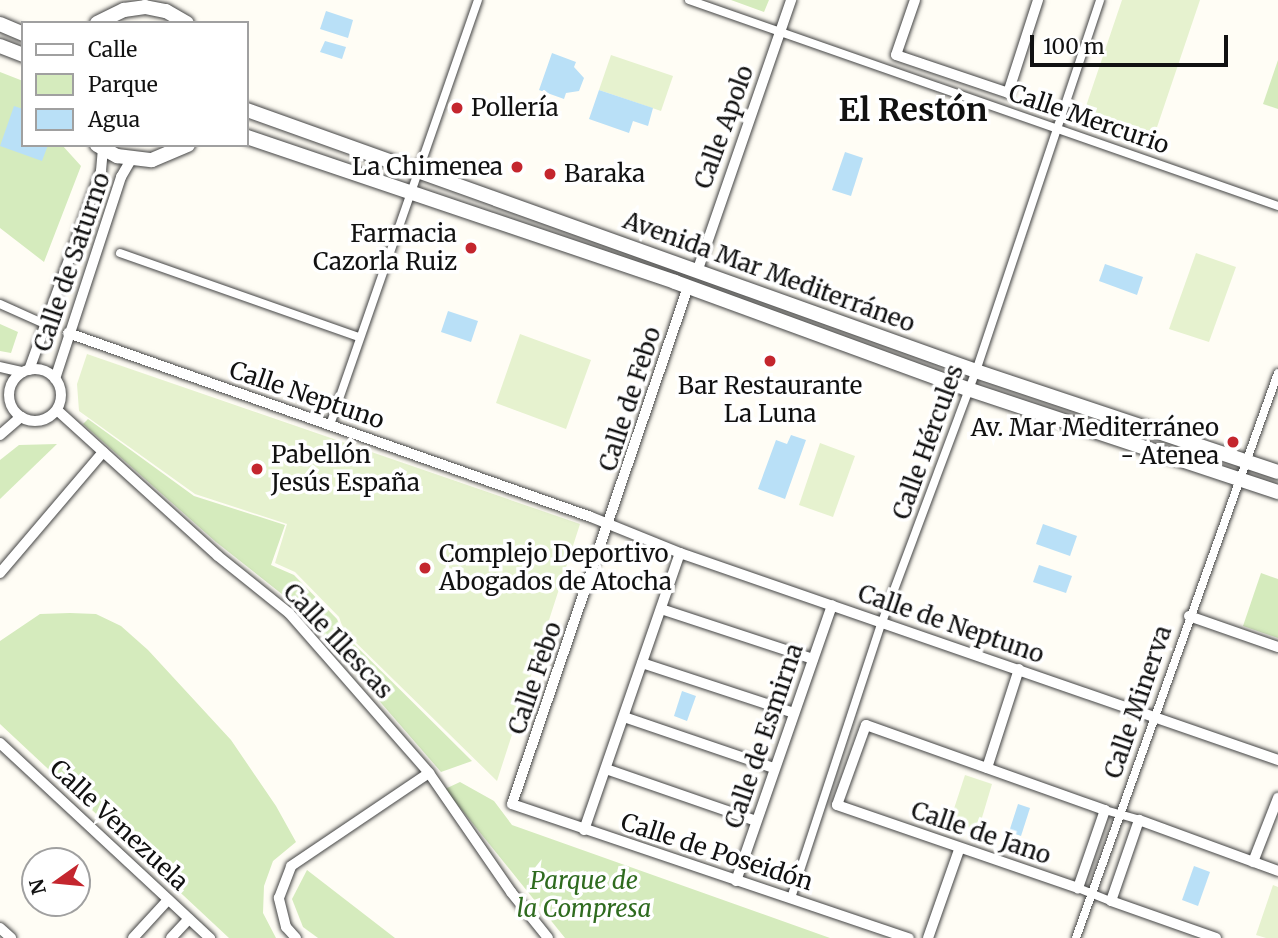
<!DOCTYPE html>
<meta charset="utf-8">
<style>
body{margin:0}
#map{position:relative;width:1278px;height:938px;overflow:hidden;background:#fffdf5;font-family:Merriweather,serif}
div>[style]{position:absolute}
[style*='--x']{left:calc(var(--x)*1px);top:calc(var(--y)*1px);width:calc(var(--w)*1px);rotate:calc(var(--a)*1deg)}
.green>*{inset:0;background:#d5ebbd}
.pitch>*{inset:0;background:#e6f2cf}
.water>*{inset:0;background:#b9e0f7}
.roads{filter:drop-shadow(0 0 2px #444) drop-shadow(0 0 2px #444)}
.pedestrian>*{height:8px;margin:-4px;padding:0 4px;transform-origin:4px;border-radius:4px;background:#fff}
.minor>*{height:10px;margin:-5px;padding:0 5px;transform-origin:5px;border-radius:5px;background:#fff}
.minor>.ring{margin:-5px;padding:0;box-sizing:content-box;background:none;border:10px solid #fff;border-radius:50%}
.tertiary>*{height:14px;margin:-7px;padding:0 7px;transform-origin:7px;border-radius:7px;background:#fff}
.dots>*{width:19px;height:19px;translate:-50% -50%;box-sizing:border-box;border:4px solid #fff;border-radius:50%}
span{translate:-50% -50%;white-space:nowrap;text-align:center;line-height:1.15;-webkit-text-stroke:7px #fff;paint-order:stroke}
.poi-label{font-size:24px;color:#111}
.left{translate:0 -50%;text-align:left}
.right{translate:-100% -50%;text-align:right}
.street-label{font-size:24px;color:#111}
.park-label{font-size:24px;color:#2f6b1f;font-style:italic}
.district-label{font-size:32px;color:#111;font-weight:700}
.legend{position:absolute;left:21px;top:21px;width:228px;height:126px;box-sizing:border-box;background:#fff;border:2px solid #a0a0a0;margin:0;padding:9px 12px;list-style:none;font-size:21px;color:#111}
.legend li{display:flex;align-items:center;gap:14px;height:35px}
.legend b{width:35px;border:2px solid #a0a0a0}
.north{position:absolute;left:21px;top:847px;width:70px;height:70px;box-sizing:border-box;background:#fff;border:2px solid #a0a0a0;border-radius:50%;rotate:255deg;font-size:19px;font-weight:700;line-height:28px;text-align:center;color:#111}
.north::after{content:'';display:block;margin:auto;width:24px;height:32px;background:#c4262e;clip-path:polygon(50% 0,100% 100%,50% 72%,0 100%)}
.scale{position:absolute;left:1030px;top:35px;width:198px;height:32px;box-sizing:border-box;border:4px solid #111;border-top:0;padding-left:9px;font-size:21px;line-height:24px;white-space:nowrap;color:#111;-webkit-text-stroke:5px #fff;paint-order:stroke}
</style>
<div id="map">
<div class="green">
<div style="clip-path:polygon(731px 0,769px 0,764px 12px)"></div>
<div style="clip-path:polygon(1278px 60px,1278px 109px,1263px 104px)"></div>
<div style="clip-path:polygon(0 72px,23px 81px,23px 145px,62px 145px,81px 166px,44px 262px,0 228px)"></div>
<div style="clip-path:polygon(0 324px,18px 332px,11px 353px,0 351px)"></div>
<div style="clip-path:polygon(88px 419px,194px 496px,285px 525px,271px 565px,294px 575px,337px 619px,343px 633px,472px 761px,441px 772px,297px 606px,216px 542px,83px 424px)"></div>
<div style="clip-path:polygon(57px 444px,0 499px,0 460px,19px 445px)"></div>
<div style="clip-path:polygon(1261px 573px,1278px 579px,1278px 638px,1243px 626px)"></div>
<div style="clip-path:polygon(70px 613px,96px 614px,121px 626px,148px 650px,231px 740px,276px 806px,296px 842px,273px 861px,264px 886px,263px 913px,276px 938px,229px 938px,0 724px,0 641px,40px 614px)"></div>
<div style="clip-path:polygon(460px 782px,494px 801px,512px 825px,830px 938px,565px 938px,445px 789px)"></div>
<div style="clip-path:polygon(307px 870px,395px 938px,318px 938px,303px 927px,292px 899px)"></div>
</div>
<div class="pitch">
<div style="clip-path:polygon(1122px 0,1200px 0,1153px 139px,1083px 115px)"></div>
<div style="clip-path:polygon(611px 55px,673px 76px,661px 111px,599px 90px)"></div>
<div style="clip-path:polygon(1196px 253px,1236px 267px,1209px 342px,1169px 329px)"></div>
<div style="clip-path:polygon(520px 334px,591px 360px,566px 429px,496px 403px)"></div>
<div style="clip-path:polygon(87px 354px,580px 524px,497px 781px,344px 631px,339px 617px,295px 572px,275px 563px,287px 524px,195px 494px,79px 411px,77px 384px)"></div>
<div style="clip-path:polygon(820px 443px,855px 456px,833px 517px,799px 505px)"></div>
<div style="clip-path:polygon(965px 775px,992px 784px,978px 831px,950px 821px)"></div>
<div style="clip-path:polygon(1273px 885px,1278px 887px,1278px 938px,1266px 938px,1256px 935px)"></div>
</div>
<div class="water">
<div style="clip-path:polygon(326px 11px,353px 20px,348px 38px,320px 29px)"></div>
<div style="clip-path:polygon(325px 41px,346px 47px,342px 59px,320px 52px)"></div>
<div style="clip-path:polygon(552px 53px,576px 62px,574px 67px,584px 78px,579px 91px,566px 93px,564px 99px,539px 90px)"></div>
<div style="clip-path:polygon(599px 90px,653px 108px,648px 126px,633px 121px,629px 133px,589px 119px)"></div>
<div style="clip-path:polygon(14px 106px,23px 109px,23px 145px,48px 145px,42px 161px,0 146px)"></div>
<div style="clip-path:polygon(845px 152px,863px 158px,851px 196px,832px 190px)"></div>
<div style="clip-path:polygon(1105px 264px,1143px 277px,1137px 295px,1099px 281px)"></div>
<div style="clip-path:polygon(448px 311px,478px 321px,471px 342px,441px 332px)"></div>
<div style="clip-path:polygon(791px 435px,806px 440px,785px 499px,758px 489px,776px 440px,787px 444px)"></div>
<div style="clip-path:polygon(1043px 524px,1077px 536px,1070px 556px,1036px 544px)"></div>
<div style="clip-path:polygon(1039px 565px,1072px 576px,1066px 593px,1033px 582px)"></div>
<div style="clip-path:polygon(682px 691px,696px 696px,687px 721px,674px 716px)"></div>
<div style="clip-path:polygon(1018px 804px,1030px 808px,1021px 836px,1009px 832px)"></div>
<div style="clip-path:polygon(1194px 866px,1210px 872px,1198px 906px,1182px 900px)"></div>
</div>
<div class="roads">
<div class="pedestrian">
<div style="--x:689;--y:0;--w:624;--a:19.28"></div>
<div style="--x:120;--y:253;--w:253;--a:19.4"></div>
<div style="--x:0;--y:304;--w:51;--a:24.1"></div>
<div style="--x:330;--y:425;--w:450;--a:-70.8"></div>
<div style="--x:1105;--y:810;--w:35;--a:16"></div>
<div style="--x:1078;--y:888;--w:35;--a:22"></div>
<div style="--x:791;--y:898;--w:291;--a:-71.8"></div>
<div style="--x:882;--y:622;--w:268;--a:-69.5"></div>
<div style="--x:976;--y:371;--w:391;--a:-71.5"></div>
<div style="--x:1076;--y:938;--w:600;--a:-70.33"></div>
</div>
<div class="minor">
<div style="--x:915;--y:0;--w:58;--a:109.1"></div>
<div style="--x:896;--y:55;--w:118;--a:18.7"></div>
<div style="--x:1008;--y:93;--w:98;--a:-72.1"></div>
<div style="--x:698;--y:269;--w:285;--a:-70.9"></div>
<div style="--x:688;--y:287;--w:546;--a:108.8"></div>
<div style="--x:512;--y:804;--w:419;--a:18.7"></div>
<div style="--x:68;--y:333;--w:554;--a:19.38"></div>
<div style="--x:591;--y:517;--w:96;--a:22"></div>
<div style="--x:680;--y:553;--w:633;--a:19.09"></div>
<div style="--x:0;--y:367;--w:23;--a:13"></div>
<div class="ring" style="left:9px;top:369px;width:42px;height:42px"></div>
<div style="--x:29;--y:370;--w:212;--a:-70.1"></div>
<div style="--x:101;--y:171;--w:21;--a:-85"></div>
<div style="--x:55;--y:379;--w:213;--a:-71.9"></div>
<div style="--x:121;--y:177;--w:20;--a:-60"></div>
<div style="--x:57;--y:410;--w:217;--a:42.2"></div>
<div style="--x:218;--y:556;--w:91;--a:38.8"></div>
<div style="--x:289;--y:613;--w:213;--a:48.8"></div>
<div style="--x:429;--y:773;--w:145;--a:55.4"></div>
<div style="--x:511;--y:892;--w:59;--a:51.2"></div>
<div style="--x:0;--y:435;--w:28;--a:-41"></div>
<div style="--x:0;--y:573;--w:159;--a:-49.6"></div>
<div style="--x:661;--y:609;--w:160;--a:18.2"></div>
<div style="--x:1189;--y:616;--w:94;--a:19.2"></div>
<div style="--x:642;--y:663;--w:160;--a:18.2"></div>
<div style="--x:624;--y:717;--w:158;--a:18.8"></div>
<div style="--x:866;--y:725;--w:254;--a:19.6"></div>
<div style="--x:1105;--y:810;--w:83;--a:109.1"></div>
<div style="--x:1078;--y:888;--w:255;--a:-161"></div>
<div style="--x:837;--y:805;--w:85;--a:-70.1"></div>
<div style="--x:0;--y:743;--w:287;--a:42.9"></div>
<div style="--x:987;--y:768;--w:104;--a:-72.1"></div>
<div style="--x:606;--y:769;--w:159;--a:19.1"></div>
<div style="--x:584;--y:830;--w:293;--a:-70.9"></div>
<div style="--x:1253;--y:862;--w:69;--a:-68.7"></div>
<div style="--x:736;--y:881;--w:292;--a:-70.8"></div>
<div style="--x:0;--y:928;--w:15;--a:42"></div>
<div style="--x:133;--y:938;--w:52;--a:-47.4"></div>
<div style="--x:171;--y:938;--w:26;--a:-47"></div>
<div style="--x:296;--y:938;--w:15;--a:-132"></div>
<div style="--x:286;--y:927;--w:30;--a:-104"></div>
<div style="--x:279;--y:898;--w:34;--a:-69"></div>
<div style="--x:291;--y:866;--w:166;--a:-34"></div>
<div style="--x:928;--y:938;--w:93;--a:-70.6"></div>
<div style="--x:1216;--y:938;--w:111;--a:-160.6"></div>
<div style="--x:1111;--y:901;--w:86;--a:-70.9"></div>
<div style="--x:1139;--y:820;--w:148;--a:20.1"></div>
</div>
<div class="tertiary">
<div style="--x:97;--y:23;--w:30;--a:-26"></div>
<div style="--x:124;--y:10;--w:21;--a:-8"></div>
<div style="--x:145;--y:7;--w:21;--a:11"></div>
<div style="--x:166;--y:11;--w:24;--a:30"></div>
<div style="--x:0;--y:24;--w:25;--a:23"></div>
<div style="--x:0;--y:46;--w:25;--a:21"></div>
<div style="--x:247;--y:110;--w:774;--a:19.7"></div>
<div style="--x:976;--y:371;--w:318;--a:18.5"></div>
<div style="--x:247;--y:137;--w:452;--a:18.7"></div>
<div style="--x:675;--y:282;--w:312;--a:20.1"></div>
<div style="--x:968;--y:389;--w:327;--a:18.4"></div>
<div style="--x:97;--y:145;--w:23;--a:29"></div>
<div style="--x:117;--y:156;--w:35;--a:7"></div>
<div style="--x:152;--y:160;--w:39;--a:-23"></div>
</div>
</div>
<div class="dots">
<div style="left:457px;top:108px;background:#c4262e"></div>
<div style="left:517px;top:167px;background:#c4262e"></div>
<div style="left:550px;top:174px;background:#c4262e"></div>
<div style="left:471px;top:248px;background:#c4262e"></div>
<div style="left:770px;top:361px;background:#c4262e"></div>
<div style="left:1233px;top:442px;background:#c4262e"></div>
<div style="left:257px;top:469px;background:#c4262e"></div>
<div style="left:425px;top:568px;background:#c4262e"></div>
</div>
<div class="poi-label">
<span class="left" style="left:471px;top:108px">Pollería</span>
<span class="right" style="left:503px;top:167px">La Chimenea</span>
<span class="left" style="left:564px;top:174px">Baraka</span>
<span class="right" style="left:457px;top:248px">Farmacia<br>Cazorla Ruiz</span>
<span style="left:770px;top:400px">Bar Restaurante<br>La Luna</span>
<span class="right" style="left:1219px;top:442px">Av. Mar Mediterráneo<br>- Atenea</span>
<span class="left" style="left:271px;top:469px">Pabellón<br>Jesús España</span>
<span class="left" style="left:439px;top:568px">Complejo Deportivo<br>Abogados de Atocha</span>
</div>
<div class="street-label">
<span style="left:1089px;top:119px;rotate:19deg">Calle Mercurio</span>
<span style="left:724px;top:127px;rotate:-70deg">Calle Apolo</span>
<span style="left:72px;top:262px;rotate:-71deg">Calle de Saturno</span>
<span style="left:769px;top:272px;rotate:20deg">Avenida Mar Mediterráneo</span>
<span style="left:307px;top:395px;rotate:19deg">Calle Neptuno</span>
<span style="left:630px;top:399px;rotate:-72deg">Calle de Febo</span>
<span style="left:928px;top:442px;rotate:-70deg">Calle Hércules</span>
<span style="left:951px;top:624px;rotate:19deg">Calle de Neptuno</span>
<span style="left:338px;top:641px;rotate:47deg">Calle Illescas</span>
<span style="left:535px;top:678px;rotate:-71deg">Calle Febo</span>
<span style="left:1138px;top:702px;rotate:-71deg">Calle Minerva</span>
<span style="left:764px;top:736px;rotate:-71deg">Calle de Esmirna</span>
<span style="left:119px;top:825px;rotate:43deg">Calle Venezuela</span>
<span style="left:981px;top:833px;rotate:19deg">Calle de Jano</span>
<span style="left:717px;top:852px;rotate:18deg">Calle de Poseidón</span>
</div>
<div class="park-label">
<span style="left:584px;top:895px">Parque de<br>la Compresa</span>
</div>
<div class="district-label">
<span style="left:913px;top:110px">El Restón</span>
</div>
<ul class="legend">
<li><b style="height:9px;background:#fff"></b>Calle</li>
<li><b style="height:19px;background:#d5ebbd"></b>Parque</li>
<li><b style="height:19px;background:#b9e0f7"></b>Agua</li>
</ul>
<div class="north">N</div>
<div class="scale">100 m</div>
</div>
